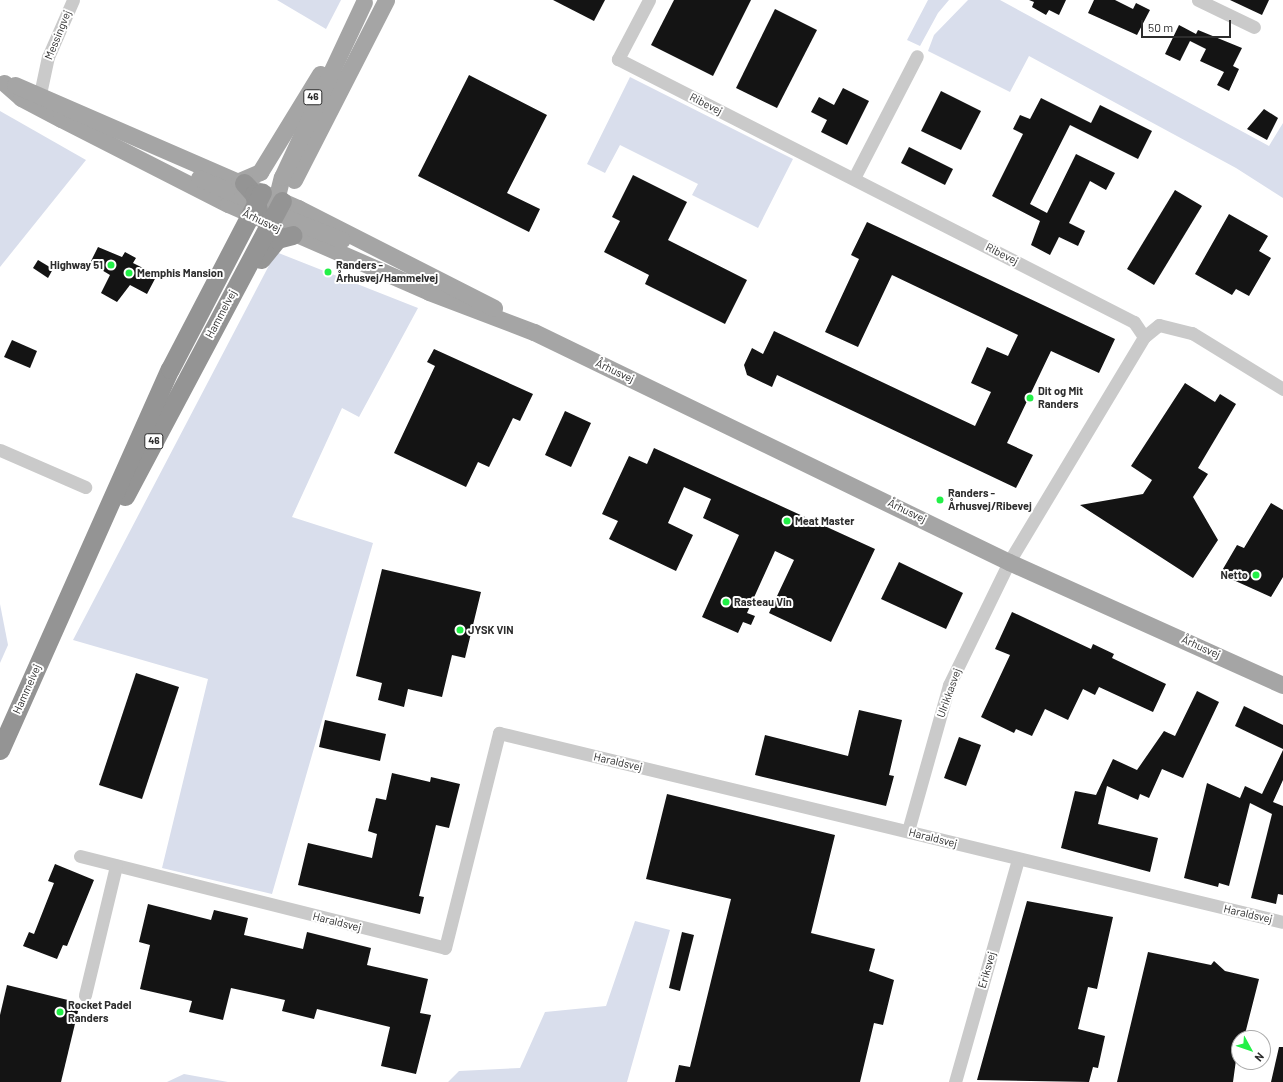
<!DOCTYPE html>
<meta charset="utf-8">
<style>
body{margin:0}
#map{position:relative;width:1283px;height:1082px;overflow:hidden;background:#fff;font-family:Barlow,sans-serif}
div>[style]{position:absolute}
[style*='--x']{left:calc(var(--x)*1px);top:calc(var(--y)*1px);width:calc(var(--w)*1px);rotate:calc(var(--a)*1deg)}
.green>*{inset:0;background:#d9deec}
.building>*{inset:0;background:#141414}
.minor>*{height:13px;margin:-6.5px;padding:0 6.5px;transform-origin:6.5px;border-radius:6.5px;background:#cacaca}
.major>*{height:17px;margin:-8.5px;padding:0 8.5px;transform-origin:8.5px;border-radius:8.5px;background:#a5a5a5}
.highway>*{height:19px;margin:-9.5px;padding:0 9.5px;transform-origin:9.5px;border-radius:9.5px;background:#949494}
.dots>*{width:11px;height:11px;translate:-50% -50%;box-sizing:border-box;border:2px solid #fff;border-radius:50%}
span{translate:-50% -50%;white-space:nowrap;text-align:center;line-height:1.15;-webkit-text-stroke:4px #fff;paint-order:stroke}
.shield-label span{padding:1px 3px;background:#fff;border:1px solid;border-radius:3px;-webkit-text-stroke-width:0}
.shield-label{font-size:10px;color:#2d2d2d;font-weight:700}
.street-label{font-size:11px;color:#2d2d2d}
.poi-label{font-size:11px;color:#2d2d2d;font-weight:700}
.right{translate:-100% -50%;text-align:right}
.left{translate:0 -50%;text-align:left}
.north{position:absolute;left:1231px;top:1030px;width:40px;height:40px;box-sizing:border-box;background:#fff;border:1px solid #ababab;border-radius:50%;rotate:130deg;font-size:11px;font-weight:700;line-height:16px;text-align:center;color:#2d2d2d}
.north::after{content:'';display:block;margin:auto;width:14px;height:18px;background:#22f047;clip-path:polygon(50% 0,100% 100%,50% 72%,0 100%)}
.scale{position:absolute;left:1141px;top:20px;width:90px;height:18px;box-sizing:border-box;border:2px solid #2d2d2d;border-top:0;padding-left:5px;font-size:12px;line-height:14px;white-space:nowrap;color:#2d2d2d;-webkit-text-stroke:3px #fff;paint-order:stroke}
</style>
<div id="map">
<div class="green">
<div style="clip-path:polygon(277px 0,341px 0,326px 29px)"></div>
<div style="clip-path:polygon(928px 0,949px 0,938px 13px,920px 46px,907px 40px)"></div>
<div style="clip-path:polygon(968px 0,1000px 0,1269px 146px,1283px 123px,1283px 198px,1236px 168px,1029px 56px,1010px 92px,928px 51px,934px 35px)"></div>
<div style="clip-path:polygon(630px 77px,793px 159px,758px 228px,692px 195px,698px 184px,620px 145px,605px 173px,587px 164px)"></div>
<div style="clip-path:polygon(0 111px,86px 160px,0 267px)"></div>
<div style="clip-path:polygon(276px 252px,418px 308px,359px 417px,342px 408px,292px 517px,373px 543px,272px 894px,162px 868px,208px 679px,73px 640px)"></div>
<div style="clip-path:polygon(0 604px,8px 645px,0 663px)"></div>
<div style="clip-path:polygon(635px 921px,670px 930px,627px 1082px,448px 1082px,459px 1071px,520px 1068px,545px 1012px,606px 1006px)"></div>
<div style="clip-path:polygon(184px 1074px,228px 1082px,167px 1082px)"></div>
</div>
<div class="building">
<div style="clip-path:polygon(553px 0,605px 0,594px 21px)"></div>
<div style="clip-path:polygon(674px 0,751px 0,713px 76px,651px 45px)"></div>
<div style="clip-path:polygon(1029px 0,1066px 0,1059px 15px,1049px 10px,1046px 15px,1032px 7px,1034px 2px)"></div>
<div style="clip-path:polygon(1094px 0,1115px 0,1133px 9px,1136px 3px,1150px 10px,1137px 35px,1088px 13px)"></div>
<div style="clip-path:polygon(1230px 0,1269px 0,1262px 15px)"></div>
<div style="clip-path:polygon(775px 9px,817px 30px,777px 108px,736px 88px)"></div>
<div style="clip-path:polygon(1179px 25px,1196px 34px,1198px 30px,1242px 48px,1233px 66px,1239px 69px,1229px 91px,1217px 85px,1224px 72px,1200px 61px,1206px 49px,1190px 41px,1180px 61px,1165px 54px)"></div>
<div style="clip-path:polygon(469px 75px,547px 115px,507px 193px,540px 209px,529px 232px,418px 176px)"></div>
<div style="clip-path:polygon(843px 88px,869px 101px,847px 145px,821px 132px,827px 120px,811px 112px,819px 97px,834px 105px)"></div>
<div style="clip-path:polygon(941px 91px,981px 111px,961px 150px,921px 131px)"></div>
<div style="clip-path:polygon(1041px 98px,1091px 123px,1100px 105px,1152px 131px,1138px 159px,1070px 125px,1030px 204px,1047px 213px,1076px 154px,1115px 173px,1106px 190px,1090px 181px,1069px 223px,1085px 231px,1078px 246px,1059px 237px,1050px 255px,1031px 245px,1040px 221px,992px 196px,1023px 134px,1013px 129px,1020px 115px,1030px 119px)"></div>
<div style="clip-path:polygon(1264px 109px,1278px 118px,1267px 140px,1247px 129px)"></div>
<div style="clip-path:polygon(909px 147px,953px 169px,945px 185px,901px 163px)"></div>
<div style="clip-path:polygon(633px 175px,687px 202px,668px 240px,747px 280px,725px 324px,645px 284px,649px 275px,604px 252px,620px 221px,612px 217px)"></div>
<div style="clip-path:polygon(1175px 190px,1202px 206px,1154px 285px,1127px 269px)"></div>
<div style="clip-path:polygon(1229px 214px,1268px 236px,1259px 251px,1271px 258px,1249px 296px,1236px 289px,1232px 295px,1195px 274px)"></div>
<div style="clip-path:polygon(867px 222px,1115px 339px,1099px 373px,1051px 351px,1007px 443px,1033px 455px,1016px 488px,777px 375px,772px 387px,747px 375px,744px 365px,752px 348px,763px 354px,774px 331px,975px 426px,991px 392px,971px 383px,987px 347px,1008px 356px,1018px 335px,892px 275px,858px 347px,825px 332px,859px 259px,851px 255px)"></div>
<div style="clip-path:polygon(98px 247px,122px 257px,125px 252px,136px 258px,133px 263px,157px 275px,147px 294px,130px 285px,117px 302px,101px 293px,110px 275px,90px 263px)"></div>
<div style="clip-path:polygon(38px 260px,53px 269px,48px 278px,33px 268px)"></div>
<div style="clip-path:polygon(12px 340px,37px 351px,30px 368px,4px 357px)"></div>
<div style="clip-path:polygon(434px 349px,533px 394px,520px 421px,513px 418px,489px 467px,478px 462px,466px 487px,394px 453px,435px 366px,427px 362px)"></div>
<div style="clip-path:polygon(1185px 383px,1215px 402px,1220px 394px,1236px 404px,1198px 468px,1208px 474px,1193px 497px,1218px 540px,1193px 578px,1080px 505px,1143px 494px,1152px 480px,1131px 466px)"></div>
<div style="clip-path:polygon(565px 411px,591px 423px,571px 467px,545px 455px)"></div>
<div style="clip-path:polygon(654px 448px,875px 549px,831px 642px,769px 613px,794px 560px,775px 551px,747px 613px,755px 616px,751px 625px,743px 622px,738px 633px,702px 617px,739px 535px,703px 518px,711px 499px,684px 487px,668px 523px,693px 535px,676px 571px,609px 539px,618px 521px,602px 514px,629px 456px,647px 464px)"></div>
<div style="clip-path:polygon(1271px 503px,1283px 510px,1283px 577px,1271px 597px,1220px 574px,1237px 545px,1244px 548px)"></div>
<div style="clip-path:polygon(899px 562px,963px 593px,946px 629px,881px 599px)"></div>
<div style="clip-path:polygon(382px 569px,481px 592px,465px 658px,452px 655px,442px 697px,408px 689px,404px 707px,378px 700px,382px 683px,356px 676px)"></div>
<div style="clip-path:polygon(1012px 612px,1091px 649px,1093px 644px,1114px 654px,1112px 658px,1166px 684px,1153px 712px,1099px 687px,1095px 695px,1083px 689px,1068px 720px,1045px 709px,1032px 736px,1016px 729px,1014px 733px,981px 717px,1010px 655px,995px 649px)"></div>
<div style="clip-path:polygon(136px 673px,179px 687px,142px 799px,99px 785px)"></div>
<div style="clip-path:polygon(1197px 691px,1219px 702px,1183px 778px,1162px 769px,1149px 798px,1140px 794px,1138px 800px,1107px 786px,1098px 824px,1158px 838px,1150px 872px,1061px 848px,1075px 791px,1096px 795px,1113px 759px,1137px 770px,1164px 731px,1175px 736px)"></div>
<div style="clip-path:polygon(1244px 706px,1283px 725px,1283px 749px,1235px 726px)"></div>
<div style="clip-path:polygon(859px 710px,902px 720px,889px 775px,894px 776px,886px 806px,755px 775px,765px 735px,848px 756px)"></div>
<div style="clip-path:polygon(325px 720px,386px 734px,380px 761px,319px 747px)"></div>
<div style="clip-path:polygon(959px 737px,981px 745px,966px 786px,944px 778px)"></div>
<div style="clip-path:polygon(1283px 750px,1283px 780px,1273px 802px,1283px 806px,1283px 895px,1278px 894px,1276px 904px,1251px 898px,1272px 814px,1250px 803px,1229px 886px,1219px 883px,1218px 887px,1184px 878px,1207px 783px,1240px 798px,1245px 786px,1262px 794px)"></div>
<div style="clip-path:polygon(392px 773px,430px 782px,431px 777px,460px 784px,449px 828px,436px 825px,419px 896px,424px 897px,420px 914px,298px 885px,308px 843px,372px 858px,377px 834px,368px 831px,376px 798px,386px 800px)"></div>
<div style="clip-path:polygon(667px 794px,835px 835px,811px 933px,875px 949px,869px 971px,894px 980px,883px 1025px,874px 1023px,860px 1082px,675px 1082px,679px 1065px,690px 1067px,731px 899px,646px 879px)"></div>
<div style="clip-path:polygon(55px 864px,94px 880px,67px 946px,63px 945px,57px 959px,23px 946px,29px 932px,34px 934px,54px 883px,48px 881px)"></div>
<div style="clip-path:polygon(1027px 901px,1113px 917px,1097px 989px,1088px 987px,1078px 1029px,1105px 1036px,1098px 1068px,1093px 1067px,1089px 1082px,977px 1080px)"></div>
<div style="clip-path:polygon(148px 904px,211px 920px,214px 910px,248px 918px,244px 935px,303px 949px,307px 932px,371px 948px,367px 965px,428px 979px,420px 1013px,431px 1015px,416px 1074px,381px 1066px,390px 1027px,317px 1009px,314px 1019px,282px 1011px,285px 1000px,231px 988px,223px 1020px,189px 1012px,192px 1001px,140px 989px,150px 945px,139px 942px)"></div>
<div style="clip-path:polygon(682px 932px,694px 935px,680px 991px,669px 988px)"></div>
<div style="clip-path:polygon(1148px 952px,1211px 965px,1214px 961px,1225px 971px,1259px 979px,1244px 1038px,1239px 1038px,1233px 1082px,1117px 1082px)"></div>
<div style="clip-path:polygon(7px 985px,80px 1003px,61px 1082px,0 1082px,0 1015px)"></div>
<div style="clip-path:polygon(1279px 1047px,1283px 1047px,1283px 1082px,1271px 1082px)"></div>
</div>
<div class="minor">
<div style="--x:649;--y:0;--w:67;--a:117.7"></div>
<div style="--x:618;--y:59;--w:579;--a:27.01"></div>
<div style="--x:1134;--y:322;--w:18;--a:56"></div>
<div style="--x:1144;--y:337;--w:262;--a:121"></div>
<div style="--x:1009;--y:562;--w:137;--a:116"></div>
<div style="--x:949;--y:685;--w:152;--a:105.7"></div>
<div style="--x:1198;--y:0;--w:62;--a:25.7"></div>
<div style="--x:40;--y:94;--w:38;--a:-78"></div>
<div style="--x:48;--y:57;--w:62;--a:-66.3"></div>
<div style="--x:854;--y:178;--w:137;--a:-62.7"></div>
<div style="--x:1144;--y:337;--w:19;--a:-39"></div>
<div style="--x:1159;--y:325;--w:34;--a:14"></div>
<div style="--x:1192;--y:333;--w:107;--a:31.6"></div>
<div style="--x:0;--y:450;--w:93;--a:23.5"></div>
<div style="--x:80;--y:856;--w:376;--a:14.1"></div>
<div style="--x:445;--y:948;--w:222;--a:-75.9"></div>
<div style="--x:499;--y:733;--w:806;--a:13.55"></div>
<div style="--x:85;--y:995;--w:133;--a:-76.5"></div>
<div style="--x:955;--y:1082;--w:232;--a:-74.2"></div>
</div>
<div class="major">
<div style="--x:4;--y:83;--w:23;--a:41"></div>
<div style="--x:21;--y:98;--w:45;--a:27.7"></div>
<div style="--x:61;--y:119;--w:187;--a:27"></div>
<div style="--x:228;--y:204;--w:219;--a:23.6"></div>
<div style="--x:429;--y:292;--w:112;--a:20.9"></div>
<div style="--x:534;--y:332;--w:528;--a:25.84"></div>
<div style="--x:1009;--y:562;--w:300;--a:24.2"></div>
<div style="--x:15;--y:85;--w:309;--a:23.5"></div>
<div style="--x:298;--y:208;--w:220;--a:27"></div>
<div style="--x:199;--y:178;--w:47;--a:23.8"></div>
<div style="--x:242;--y:197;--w:26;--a:4"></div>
<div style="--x:294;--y:180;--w:202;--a:-62.9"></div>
<div style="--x:239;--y:181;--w:23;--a:-23"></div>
<div style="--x:260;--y:172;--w:115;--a:-58.5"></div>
<div style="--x:274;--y:208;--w:32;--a:-76"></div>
<div style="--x:282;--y:177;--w:193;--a:-64.9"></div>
<div style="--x:261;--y:217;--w:23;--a:0"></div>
<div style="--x:284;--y:217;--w:62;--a:21.6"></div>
</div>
<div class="highway">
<div style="--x:244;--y:183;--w:15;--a:48"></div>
<div style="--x:254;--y:194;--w:16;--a:76"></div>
<div style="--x:261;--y:259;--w:26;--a:-51"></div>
<div style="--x:277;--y:239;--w:16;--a:-14"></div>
<div style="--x:125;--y:496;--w:334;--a:-62"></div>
<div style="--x:0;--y:750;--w:417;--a:-66"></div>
<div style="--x:170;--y:369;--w:199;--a:-62.5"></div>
</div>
<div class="dots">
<div style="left:111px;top:265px;background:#22f047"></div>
<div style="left:328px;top:272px;background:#22f047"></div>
<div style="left:129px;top:273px;background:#22f047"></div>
<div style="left:1030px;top:398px;background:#22f047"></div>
<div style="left:940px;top:500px;background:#22f047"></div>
<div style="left:787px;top:521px;background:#22f047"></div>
<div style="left:1256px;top:575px;background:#22f047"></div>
<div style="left:726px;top:602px;background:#22f047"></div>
<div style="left:460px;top:630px;background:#22f047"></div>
<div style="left:60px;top:1012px;background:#22f047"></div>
</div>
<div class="shield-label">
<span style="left:313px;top:97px">46</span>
<span style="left:154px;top:441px">46</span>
</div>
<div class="street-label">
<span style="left:58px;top:35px;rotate:-68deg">Messingvej</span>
<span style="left:706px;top:104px;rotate:27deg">Ribevej</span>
<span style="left:262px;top:221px;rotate:25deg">Århusvej</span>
<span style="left:1002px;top:254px;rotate:27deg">Ribevej</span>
<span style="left:221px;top:314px;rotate:-62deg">Hammelvej</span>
<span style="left:615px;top:371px;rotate:25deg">Århusvej</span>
<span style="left:907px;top:511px;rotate:26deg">Århusvej</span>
<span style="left:1201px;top:647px;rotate:24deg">Århusvej</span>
<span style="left:27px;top:689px;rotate:-66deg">Hammelvej</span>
<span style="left:949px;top:693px;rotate:-70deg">Ulrikkasvej</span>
<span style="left:618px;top:762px;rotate:13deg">Haraldsvej</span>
<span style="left:933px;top:838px;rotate:14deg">Haraldsvej</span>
<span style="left:1248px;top:914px;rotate:13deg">Haraldsvej</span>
<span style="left:337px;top:922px;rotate:14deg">Haraldsvej</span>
<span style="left:987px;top:970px;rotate:-74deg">Eriksvej</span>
</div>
<div class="poi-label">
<span class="right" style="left:103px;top:265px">Highway 51</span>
<span class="left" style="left:336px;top:272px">Randers -<br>Århusvej/Hammelvej</span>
<span class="left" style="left:137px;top:273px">Memphis Mansion</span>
<span class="left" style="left:1038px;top:398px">Dit og Mit<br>Randers</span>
<span class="left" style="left:948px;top:500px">Randers -<br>Århusvej/Ribevej</span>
<span class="left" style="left:795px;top:521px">Meat Master</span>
<span class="right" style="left:1248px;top:575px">Netto</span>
<span class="left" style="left:734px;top:602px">Rasteau Vin</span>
<span class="left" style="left:468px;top:630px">JYSK VIN</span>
<span class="left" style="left:68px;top:1012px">Rocket Padel<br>Randers</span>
</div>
<div class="north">N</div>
<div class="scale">50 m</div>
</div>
